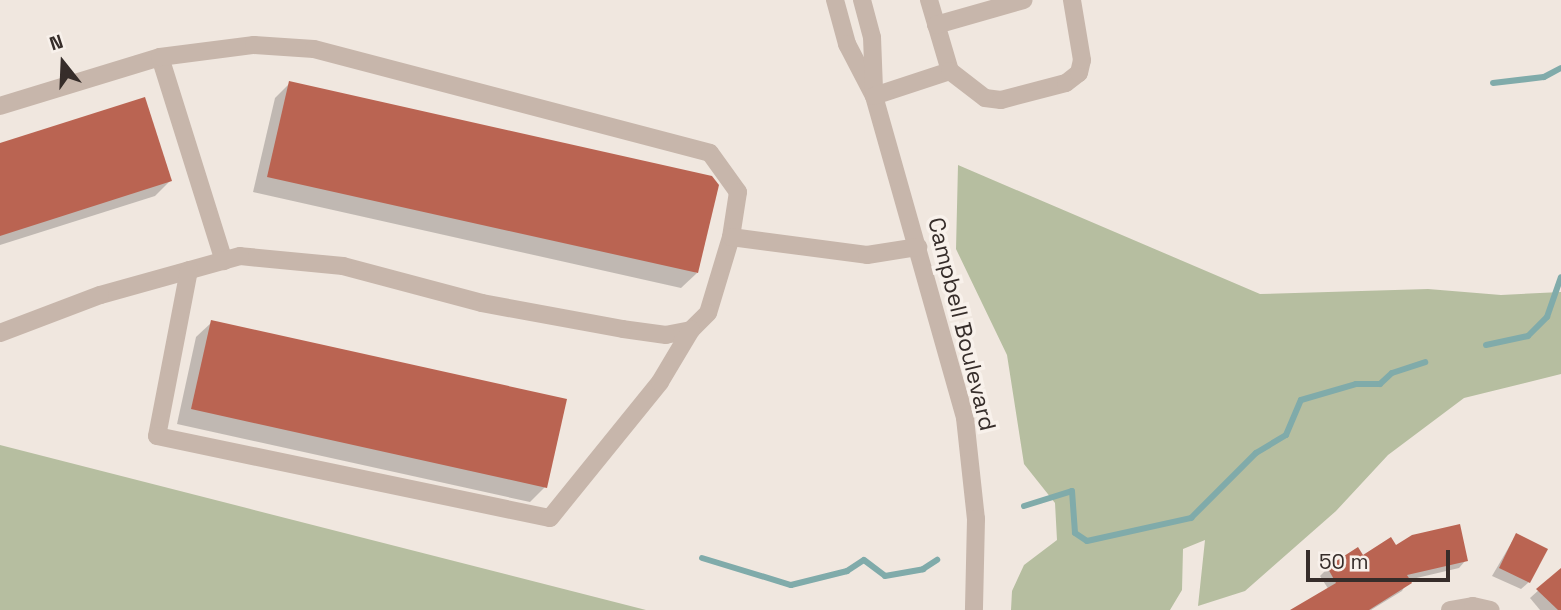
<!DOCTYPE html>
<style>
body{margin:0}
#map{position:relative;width:1561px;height:610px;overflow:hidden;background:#f0e7df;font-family:"Space Grotesk",sans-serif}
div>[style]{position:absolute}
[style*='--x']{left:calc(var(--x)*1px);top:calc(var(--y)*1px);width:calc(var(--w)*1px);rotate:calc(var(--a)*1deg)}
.green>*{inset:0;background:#b6bea0}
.shadow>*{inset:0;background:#0003}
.stream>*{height:6px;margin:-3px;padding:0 3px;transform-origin:3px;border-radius:3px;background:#80abaa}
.building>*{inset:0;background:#ba6452}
.minor>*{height:18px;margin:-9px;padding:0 9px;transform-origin:9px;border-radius:9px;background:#c7b6ab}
span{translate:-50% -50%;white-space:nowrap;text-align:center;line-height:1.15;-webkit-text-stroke:7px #f8f1eb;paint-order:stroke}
.street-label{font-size:23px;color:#362d2a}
.north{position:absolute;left:28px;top:28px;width:70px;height:70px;-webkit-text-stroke:5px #f8f1eb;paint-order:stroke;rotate:342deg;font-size:19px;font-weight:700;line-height:28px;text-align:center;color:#362d2a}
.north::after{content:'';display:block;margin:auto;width:24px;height:32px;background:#362d2a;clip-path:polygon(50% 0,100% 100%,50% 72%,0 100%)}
.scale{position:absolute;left:1306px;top:550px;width:144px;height:32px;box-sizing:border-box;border:4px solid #362d2a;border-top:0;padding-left:9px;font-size:21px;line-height:24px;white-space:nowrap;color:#362d2a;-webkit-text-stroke:5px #f8f1eb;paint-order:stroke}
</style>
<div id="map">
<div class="green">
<div style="clip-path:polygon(958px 165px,1260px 294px,1428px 289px,1501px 295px,1561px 292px,1561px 374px,1464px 398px,1388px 455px,1336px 511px,1245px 591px,1198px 606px,1205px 540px,1183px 549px,1182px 590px,1170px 610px,1011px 610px,1012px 591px,1024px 565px,1057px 540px,1055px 503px,1024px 464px,1007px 355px,956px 249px)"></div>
<div style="clip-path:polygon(0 445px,646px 610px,0 610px)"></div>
</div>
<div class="shadow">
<div style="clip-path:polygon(290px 83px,697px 273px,681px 288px,253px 192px,275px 98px)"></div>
<div style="clip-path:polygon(0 145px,170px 181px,155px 196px,0 245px)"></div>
<div style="clip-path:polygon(212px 322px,545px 487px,530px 502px,177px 424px,196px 337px)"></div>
<div style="clip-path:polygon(1516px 535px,1529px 582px,1521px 589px,1492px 576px)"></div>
<div style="clip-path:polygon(1396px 548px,1466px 560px,1459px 568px,1408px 580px,1402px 591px,1371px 610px,1297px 610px,1329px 590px,1320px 576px,1328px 568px)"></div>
<div style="clip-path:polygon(1561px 570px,1561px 610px,1540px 610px,1530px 598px)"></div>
</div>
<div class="stream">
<div style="--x:1493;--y:83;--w:51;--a:-6.7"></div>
<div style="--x:1544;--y:77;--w:19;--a:-28"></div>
<div style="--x:1486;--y:345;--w:43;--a:-12.1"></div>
<div style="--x:1528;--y:336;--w:27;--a:-45"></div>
<div style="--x:1547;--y:317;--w:42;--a:-70.7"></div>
<div style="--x:1024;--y:506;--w:50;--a:-17.4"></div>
<div style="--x:1072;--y:491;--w:42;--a:85.9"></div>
<div style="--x:1075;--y:533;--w:14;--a:34"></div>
<div style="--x:1087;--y:541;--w:107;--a:-12.5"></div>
<div style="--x:1191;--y:518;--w:92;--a:-45"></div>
<div style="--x:1256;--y:453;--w:35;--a:-31"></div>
<div style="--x:1286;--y:435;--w:38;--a:-67"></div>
<div style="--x:1301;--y:400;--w:57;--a:-16.2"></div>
<div style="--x:1356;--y:384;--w:24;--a:0"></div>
<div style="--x:1380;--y:384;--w:16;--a:-43"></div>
<div style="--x:1392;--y:373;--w:35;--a:-18"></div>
<div style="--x:702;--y:558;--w:93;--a:16.9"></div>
<div style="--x:791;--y:585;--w:58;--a:-14"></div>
<div style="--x:847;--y:571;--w:20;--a:-33"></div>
<div style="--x:864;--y:560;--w:26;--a:37"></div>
<div style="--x:885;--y:576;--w:39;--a:-10"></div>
<div style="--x:923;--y:569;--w:17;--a:-33"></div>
</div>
<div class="building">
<div style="clip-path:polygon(289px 81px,712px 176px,719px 185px,698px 273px,267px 177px)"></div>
<div style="clip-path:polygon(145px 97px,172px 181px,0 236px,0 143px)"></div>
<div style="clip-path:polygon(211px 320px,567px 399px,547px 488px,191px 409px)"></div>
<div style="clip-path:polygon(1460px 524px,1468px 561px,1407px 575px,1412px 583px,1369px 610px,1290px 610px,1336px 583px,1327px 567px,1358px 547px,1363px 555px,1391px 537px,1396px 545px,1412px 535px)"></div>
<div style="clip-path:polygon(1516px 533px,1548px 549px,1530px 583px,1499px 568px)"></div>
<div style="clip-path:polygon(1561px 568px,1561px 610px,1558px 610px,1536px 589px)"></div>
</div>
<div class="minor">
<div style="--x:835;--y:0;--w:46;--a:74.7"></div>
<div style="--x:847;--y:44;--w:59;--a:62.6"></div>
<div style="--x:874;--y:96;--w:335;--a:74.2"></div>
<div style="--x:965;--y:418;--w:102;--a:83.8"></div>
<div style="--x:976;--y:519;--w:91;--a:91.3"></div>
<div style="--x:862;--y:0;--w:38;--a:75"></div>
<div style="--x:872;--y:37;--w:52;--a:87.8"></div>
<div style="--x:929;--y:0;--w:74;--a:73.5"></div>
<div style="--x:936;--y:25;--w:91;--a:-15.9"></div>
<div style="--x:160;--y:57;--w:214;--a:72.6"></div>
<div style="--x:874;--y:96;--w:80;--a:-18.2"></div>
<div style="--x:950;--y:71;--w:44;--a:37.6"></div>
<div style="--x:985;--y:98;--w:16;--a:7"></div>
<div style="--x:1001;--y:100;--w:67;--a:-14.7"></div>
<div style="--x:1066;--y:83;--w:16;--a:-38"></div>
<div style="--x:1079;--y:73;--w:13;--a:-77"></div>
<div style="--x:1082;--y:60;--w:61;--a:-99.5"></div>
<div style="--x:0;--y:106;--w:167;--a:-17"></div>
<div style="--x:160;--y:57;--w:95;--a:-7.3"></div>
<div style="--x:254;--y:45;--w:60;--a:3.8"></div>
<div style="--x:314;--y:49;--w:409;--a:14.7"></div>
<div style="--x:710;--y:153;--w:48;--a:54.3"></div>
<div style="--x:738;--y:192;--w:46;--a:98.8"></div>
<div style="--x:731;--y:237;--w:79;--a:106.8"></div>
<div style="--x:708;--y:313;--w:24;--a:135"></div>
<div style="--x:691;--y:330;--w:25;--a:169"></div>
<div style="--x:666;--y:335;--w:43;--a:-172.1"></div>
<div style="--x:623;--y:329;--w:143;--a:-169.6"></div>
<div style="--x:482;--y:303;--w:144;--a:-165.1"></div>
<div style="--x:343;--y:266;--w:103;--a:-174.5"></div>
<div style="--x:240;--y:256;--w:145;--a:164.4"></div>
<div style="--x:100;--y:295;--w:107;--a:159.2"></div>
<div style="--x:731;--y:237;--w:137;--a:7.5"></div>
<div style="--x:867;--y:255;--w:52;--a:-8.9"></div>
<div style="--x:189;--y:270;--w:169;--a:100.9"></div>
<div style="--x:157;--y:436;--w:401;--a:11.8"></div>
<div style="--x:550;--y:518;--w:175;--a:-51"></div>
<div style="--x:660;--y:382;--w:61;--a:-59.2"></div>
<div style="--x:1450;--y:610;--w:23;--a:-10"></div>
<div style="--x:1473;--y:606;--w:18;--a:13"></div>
</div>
<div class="street-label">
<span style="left:962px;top:324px;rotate:76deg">Campbell Boulevard</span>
</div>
<div class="north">N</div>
<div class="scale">50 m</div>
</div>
